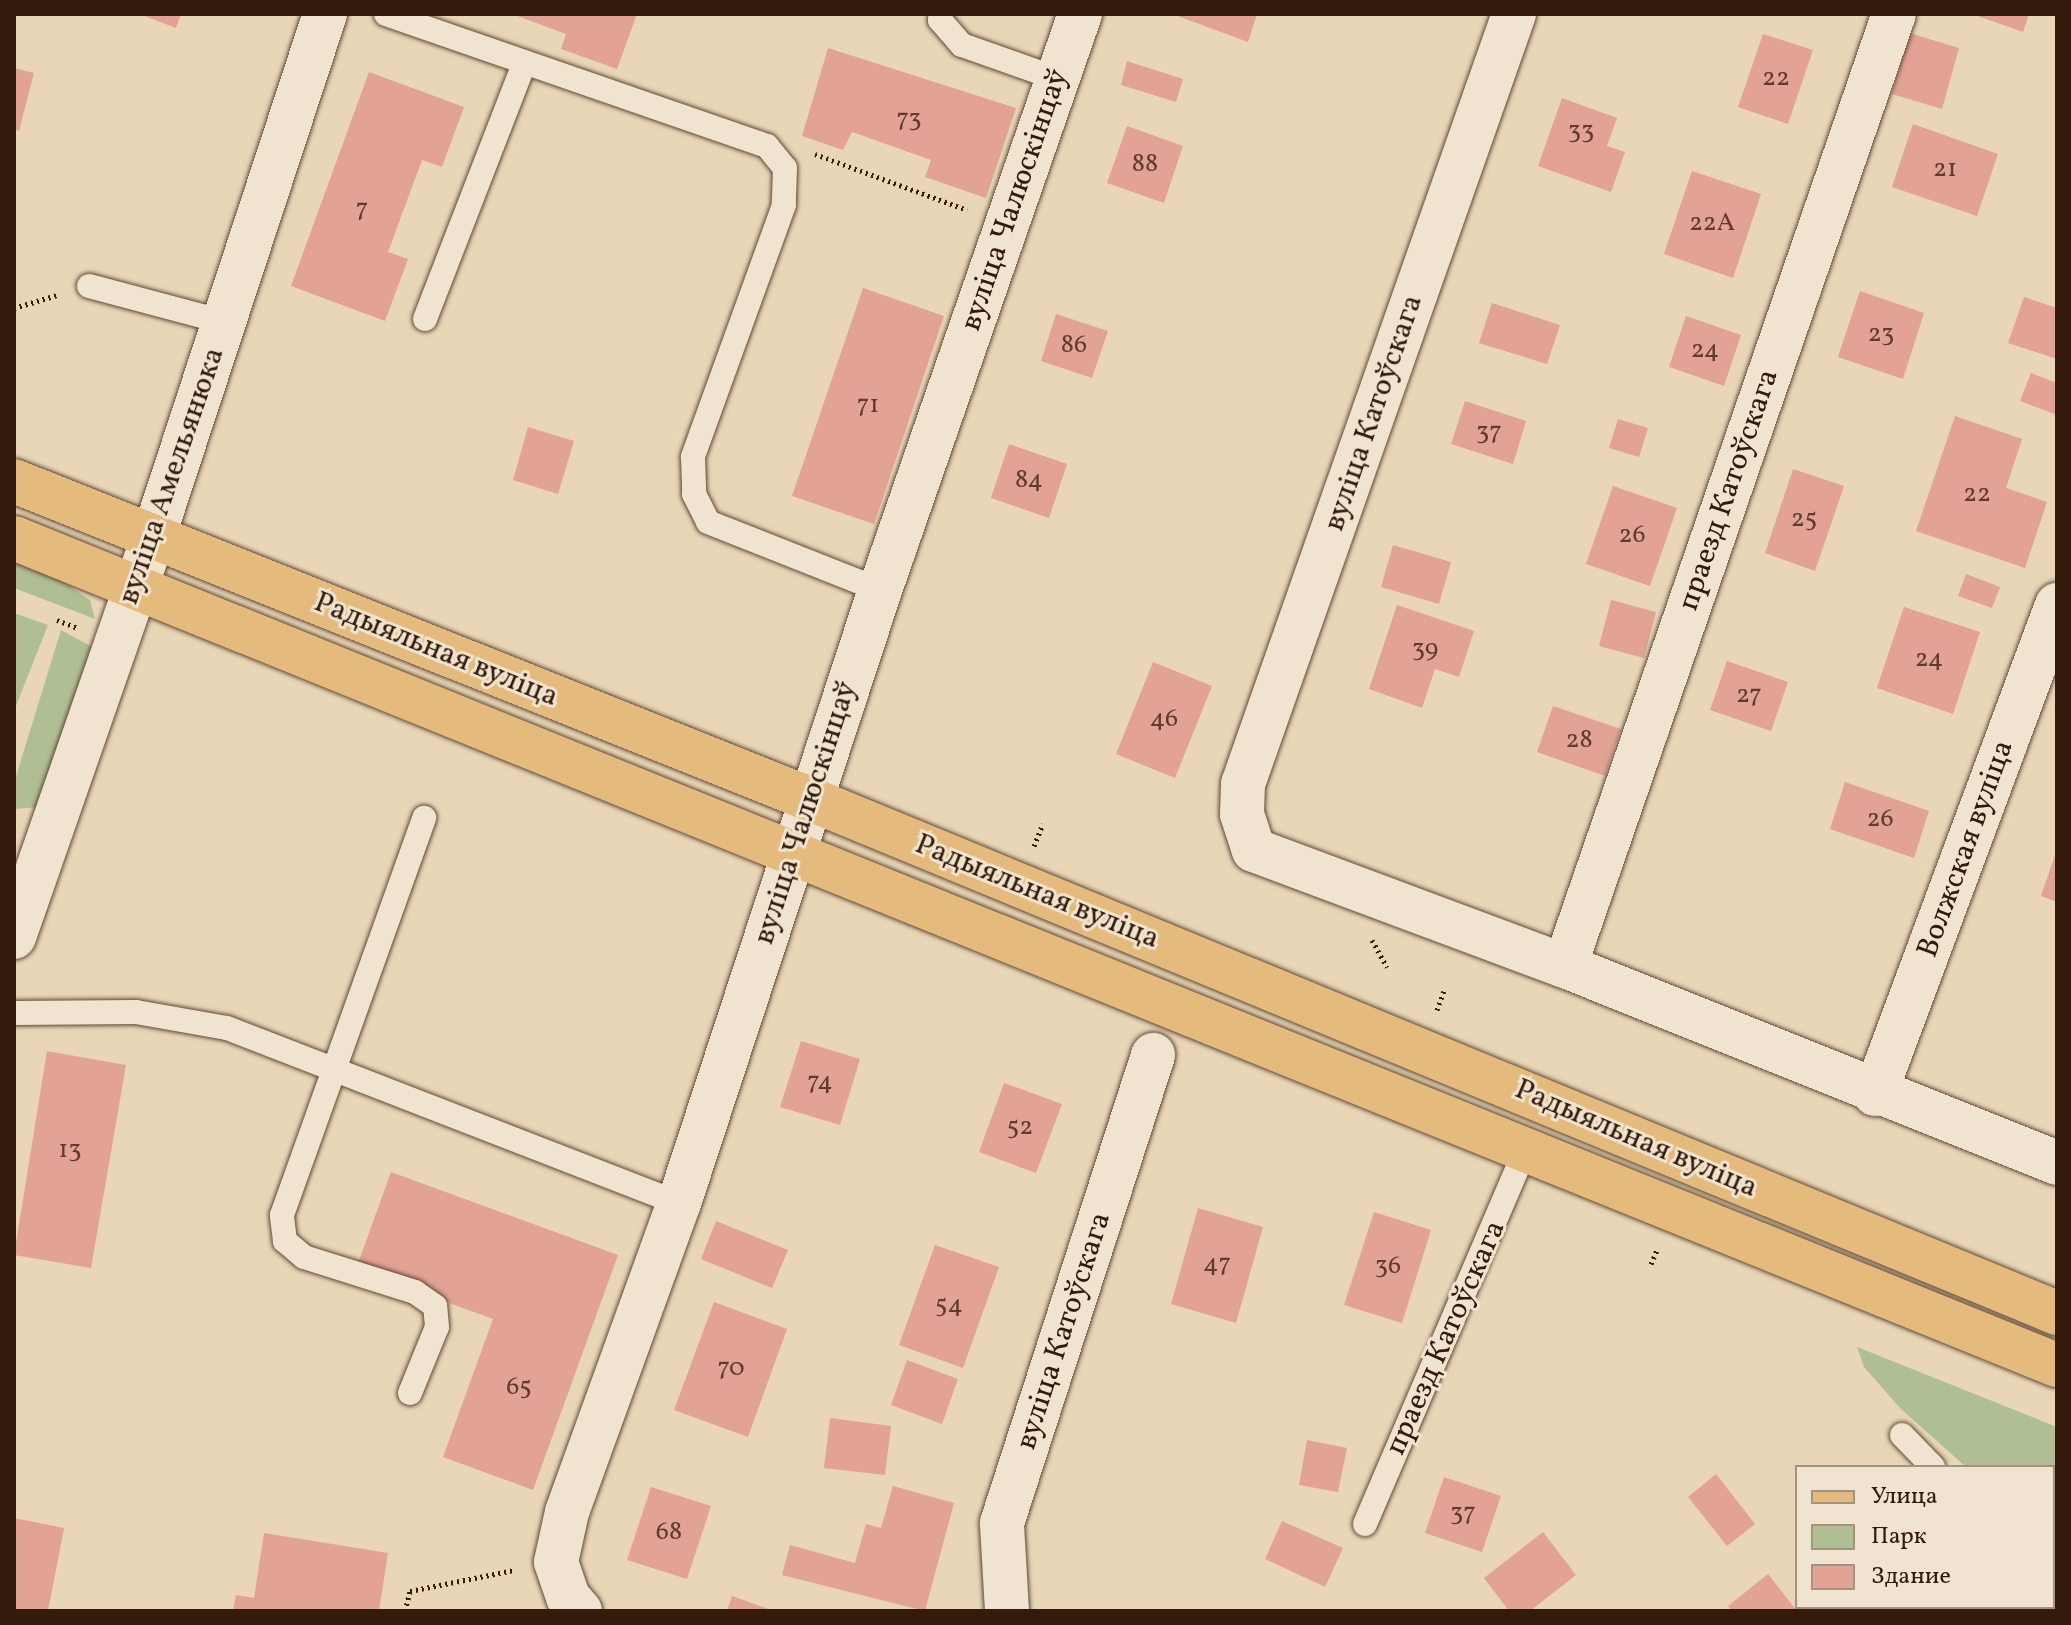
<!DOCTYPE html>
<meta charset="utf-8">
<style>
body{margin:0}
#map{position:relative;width:2071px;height:1625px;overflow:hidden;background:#e8d6b7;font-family:Vollkorn,serif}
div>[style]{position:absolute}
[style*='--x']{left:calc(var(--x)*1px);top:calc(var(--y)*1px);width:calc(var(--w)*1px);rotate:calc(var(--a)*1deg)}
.green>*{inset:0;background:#b0bf93}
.building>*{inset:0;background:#e2a295}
.path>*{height:5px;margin-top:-2.5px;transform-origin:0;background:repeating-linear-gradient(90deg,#331a0a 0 2px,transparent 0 6px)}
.roads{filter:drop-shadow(0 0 2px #604935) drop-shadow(0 0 2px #604935)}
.lane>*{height:24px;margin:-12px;padding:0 12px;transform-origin:12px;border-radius:12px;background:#f0e4d0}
.street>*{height:44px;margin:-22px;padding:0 22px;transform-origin:22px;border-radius:22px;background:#f0e4d0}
.primary>*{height:44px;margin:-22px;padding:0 22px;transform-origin:22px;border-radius:22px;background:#e4bb7c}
span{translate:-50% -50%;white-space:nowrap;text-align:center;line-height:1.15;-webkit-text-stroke:6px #f0e4d0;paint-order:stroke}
.number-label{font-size:26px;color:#5f3c2d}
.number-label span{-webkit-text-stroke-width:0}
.street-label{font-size:30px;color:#331a0a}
.frame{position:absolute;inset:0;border:16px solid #331a0a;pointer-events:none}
.legend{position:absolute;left:1795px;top:1465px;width:260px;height:144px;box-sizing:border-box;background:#f0e4d0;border:2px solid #a49381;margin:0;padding:10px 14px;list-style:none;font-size:24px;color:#331a0a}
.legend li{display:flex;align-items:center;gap:16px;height:40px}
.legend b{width:40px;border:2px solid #a49381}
</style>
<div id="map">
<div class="green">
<div style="clip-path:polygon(14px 558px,49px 572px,90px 600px,95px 619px,14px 588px)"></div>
<div style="clip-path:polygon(14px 613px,48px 625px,14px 711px)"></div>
<div style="clip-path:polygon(61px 630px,94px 648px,39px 807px,14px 809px,14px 783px)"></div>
<div style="clip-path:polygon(1857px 1347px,2057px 1427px,2057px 1475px,2053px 1477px,2053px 1467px,1966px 1467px,1900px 1408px,1864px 1367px)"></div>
</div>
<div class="building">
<div style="clip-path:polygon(139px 14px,181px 14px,176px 28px)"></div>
<div style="clip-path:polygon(512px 14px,637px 14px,617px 69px,561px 49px,566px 34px)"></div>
<div style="clip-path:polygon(1172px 14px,1257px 14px,1248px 42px)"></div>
<div style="clip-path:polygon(1972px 14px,2029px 14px,2023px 32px)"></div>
<div style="clip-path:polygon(1909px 33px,1959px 48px,1942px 109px,1892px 94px)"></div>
<div style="clip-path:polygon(1763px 34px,1813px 50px,1788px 124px,1738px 107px)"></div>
<div style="clip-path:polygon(828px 48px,1016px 108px,986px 198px,925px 177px,931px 160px,852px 132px,843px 150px,802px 136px)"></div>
<div style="clip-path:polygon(1127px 61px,1183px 79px,1176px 102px,1121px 85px)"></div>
<div style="clip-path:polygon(14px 68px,34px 73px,19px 131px,14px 129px)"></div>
<div style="clip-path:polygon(369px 72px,464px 107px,442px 167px,422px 160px,388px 252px,408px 259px,385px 321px,291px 286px)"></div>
<div style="clip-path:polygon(1562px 98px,1617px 118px,1607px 146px,1625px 152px,1611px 192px,1538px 166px)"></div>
<div style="clip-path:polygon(1913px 124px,1998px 154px,1977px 216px,1892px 187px)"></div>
<div style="clip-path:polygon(1127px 126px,1183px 146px,1164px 203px,1107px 183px)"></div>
<div style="clip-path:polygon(1692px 171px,1761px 194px,1733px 278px,1664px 254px)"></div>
<div style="clip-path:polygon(863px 288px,944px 316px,874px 524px,792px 496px)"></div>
<div style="clip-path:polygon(1860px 291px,1924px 313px,1903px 379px,1838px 357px)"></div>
<div style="clip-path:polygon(2024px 297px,2057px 308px,2057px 359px,2008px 343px)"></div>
<div style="clip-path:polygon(1492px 303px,1560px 325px,1547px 364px,1479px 343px)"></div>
<div style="clip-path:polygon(1056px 314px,1108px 331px,1092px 378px,1041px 361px)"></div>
<div style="clip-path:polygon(1686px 316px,1741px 335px,1724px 386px,1669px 367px)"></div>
<div style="clip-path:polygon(2031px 373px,2057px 383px,2057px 415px,2020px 401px)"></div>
<div style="clip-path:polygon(1465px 401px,1526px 421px,1513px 464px,1451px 444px)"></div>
<div style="clip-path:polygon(1955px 416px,2022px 439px,2006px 488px,2047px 502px,2025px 568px,1916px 531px)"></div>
<div style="clip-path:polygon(1618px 419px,1648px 428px,1639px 457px,1609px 448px)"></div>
<div style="clip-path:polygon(528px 427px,574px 441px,558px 494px,513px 480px)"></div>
<div style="clip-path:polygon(1009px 444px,1067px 464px,1049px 518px,991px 498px)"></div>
<div style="clip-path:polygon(1793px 469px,1844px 486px,1815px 571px,1765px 553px)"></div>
<div style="clip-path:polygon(1613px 486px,1677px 508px,1650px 586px,1586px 564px)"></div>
<div style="clip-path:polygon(1393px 545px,1451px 562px,1439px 604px,1381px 587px)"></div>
<div style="clip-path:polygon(1966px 574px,2000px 587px,1992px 608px,1958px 596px)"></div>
<div style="clip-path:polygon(1611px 600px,1656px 612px,1644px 658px,1599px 646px)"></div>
<div style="clip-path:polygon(1397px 605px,1474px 631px,1459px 677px,1435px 669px,1422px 708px,1369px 689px)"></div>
<div style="clip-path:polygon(1904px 607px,1980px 632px,1953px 714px,1877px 688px)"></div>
<div style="clip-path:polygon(1727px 661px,1788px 682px,1771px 731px,1710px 710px)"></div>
<div style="clip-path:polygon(1153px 662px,1212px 686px,1175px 778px,1116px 754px)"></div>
<div style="clip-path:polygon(1553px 706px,1621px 729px,1605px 776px,1537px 752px)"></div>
<div style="clip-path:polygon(1845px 782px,1929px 811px,1914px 858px,1830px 829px)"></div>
<div style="clip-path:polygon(2056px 852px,2057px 852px,2057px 902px,2041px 896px)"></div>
<div style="clip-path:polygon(801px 1041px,860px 1059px,840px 1125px,780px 1107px)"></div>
<div style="clip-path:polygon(47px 1051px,126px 1065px,91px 1268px,14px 1255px)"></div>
<div style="clip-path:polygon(1004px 1083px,1062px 1104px,1036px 1173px,979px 1152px)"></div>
<div style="clip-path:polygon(391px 1172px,618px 1255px,533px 1490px,443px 1457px,493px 1319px,356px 1269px)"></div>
<div style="clip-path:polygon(1198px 1208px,1263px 1227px,1236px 1323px,1171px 1304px)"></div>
<div style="clip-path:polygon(1374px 1212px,1431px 1230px,1402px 1323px,1344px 1305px)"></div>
<div style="clip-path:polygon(716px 1221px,788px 1250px,772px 1288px,701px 1259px)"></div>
<div style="clip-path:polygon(935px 1245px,999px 1267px,963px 1368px,899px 1345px)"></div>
<div style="clip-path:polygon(714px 1302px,787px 1329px,748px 1437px,674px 1410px)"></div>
<div style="clip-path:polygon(907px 1360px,958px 1379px,942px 1424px,891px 1405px)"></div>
<div style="clip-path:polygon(830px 1418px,891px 1426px,885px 1475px,824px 1468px)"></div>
<div style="clip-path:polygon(1307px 1440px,1347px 1448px,1338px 1492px,1299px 1485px)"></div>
<div style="clip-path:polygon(1716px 1474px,1755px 1524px,1727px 1546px,1688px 1497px)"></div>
<div style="clip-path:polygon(1444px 1477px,1501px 1496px,1482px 1552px,1425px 1533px)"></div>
<div style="clip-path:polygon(893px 1486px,954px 1503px,925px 1611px,782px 1575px,790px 1545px,855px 1563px,866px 1524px,881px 1528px)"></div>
<div style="clip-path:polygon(651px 1487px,711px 1506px,687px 1579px,627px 1560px)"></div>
<div style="clip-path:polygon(14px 1518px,64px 1528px,48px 1611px,14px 1611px)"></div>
<div style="clip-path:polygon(1282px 1521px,1343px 1548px,1325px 1587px,1265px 1559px)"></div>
<div style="clip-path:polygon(1543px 1532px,1576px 1575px,1530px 1611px,1509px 1611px,1484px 1578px)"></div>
<div style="clip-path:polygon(264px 1533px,388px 1553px,379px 1611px,233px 1611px,236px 1595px,254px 1598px)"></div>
<div style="clip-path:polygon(1768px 1574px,1797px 1611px,1732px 1611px,1728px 1606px)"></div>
<div style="clip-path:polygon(732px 1596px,774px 1611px,727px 1611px)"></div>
<div style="clip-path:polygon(1927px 1607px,1966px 1607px,1969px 1611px,1922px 1611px)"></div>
</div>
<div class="path">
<div style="--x:815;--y:154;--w:162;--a:20.2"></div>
<div style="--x:14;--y:308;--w:45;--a:-16.8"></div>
<div style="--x:57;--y:620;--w:22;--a:21"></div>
<div style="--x:1034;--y:846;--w:24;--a:-68"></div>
<div style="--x:1372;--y:940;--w:31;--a:61"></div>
<div style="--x:1437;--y:1010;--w:20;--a:-70"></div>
<div style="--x:1651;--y:1264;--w:15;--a:-67"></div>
<div style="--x:405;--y:1611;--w:21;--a:-76"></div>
<div style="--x:410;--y:1591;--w:106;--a:-11.4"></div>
</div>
<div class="roads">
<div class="lane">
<div style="--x:386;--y:14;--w:403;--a:19.1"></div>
<div style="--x:767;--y:146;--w:28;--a:51"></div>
<div style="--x:785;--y:168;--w:37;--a:92"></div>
<div style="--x:784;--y:205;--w:268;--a:109.9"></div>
<div style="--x:693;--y:457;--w:37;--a:88"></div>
<div style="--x:694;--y:494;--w:31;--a:63"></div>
<div style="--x:708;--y:522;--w:185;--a:21.6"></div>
<div style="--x:941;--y:14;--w:6;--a:99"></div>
<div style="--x:940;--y:20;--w:33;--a:49"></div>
<div style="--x:962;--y:45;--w:102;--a:19.5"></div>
<div style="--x:89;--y:286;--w:140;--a:14.9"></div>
<div style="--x:425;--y:319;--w:274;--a:-68.8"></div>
<div style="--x:14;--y:1013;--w:122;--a:-0.5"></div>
<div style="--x:136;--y:1012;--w:92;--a:10"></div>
<div style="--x:227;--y:1028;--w:485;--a:21.2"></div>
<div style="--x:410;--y:1393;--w:71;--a:-67.8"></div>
<div style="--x:437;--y:1327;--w:21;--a:-95"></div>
<div style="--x:435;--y:1306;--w:24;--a:-145"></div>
<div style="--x:415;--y:1292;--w:116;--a:-162.5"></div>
<div style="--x:304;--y:1257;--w:25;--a:-140"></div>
<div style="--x:285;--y:1241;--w:26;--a:-97"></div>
<div style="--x:282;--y:1215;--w:422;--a:-70.3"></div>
<div style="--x:1902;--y:1435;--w:45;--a:45.9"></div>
<div style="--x:2053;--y:1500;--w:4;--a:-27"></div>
<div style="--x:1365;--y:1524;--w:407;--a:-66.8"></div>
<div style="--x:2050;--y:1607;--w:6;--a:39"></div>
<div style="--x:1879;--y:1611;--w:6;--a:-39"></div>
</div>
<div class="street">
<div style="--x:1514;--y:14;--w:816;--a:109.39"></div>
<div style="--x:1243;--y:784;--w:30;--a:92"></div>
<div style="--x:1242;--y:814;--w:38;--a:72"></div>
<div style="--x:1254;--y:850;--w:332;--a:20.5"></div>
<div style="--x:1565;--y:966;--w:530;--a:21.82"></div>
<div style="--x:14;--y:937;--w:423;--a:-70.8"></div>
<div style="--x:153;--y:538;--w:552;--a:-71.83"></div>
<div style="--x:1565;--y:966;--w:1007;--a:-70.94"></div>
<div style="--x:1875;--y:1094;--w:522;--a:-69.59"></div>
<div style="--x:580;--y:1611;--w:18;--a:-131"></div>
<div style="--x:568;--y:1597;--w:37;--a:-109"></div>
<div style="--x:556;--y:1562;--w:51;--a:-77.6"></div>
<div style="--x:567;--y:1512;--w:329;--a:-70.1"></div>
<div style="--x:679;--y:1203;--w:645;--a:-71.85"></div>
<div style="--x:880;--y:590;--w:610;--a:-70.85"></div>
<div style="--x:1007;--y:1611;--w:88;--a:-93.3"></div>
<div style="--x:1002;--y:1523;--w:492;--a:-72.1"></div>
</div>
<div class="primary">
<div style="--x:14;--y:481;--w:857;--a:21.78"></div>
<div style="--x:810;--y:799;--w:1349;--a:22.4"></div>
<div style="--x:14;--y:538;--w:2204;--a:22.04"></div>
</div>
</div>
<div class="number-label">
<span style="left:1776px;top:79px">22</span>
<span style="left:909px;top:120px">73</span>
<span style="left:1581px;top:132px">33</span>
<span style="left:1145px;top:165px">88</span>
<span style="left:1945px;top:170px">21</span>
<span style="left:362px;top:210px">7</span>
<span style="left:1712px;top:224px">22А</span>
<span style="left:1881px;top:335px">23</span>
<span style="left:1074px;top:346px">86</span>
<span style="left:1705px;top:351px">24</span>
<span style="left:868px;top:406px">71</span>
<span style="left:1489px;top:433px">37</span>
<span style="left:1029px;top:481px">84</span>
<span style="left:1977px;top:495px">22</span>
<span style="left:1804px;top:520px">25</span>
<span style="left:1632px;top:536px">26</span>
<span style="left:1425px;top:650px">39</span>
<span style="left:1929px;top:660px">24</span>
<span style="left:1749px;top:696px">27</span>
<span style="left:1164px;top:720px">46</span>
<span style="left:1579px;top:741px">28</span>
<span style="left:1880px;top:820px">26</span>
<span style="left:820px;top:1083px">74</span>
<span style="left:1020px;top:1128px">52</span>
<span style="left:70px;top:1151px">13</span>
<span style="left:1217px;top:1265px">47</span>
<span style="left:1388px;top:1267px">36</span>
<span style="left:949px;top:1306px">54</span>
<span style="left:731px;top:1369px">70</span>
<span style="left:519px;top:1388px">65</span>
<span style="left:1463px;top:1514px">37</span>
<span style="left:669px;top:1533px">68</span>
</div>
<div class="street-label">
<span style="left:1015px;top:200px;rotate:-71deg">вуліца Чалюскінцаў</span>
<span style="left:1374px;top:413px;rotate:-71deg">вуліца Катоўскага</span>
<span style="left:172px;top:476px;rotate:-71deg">вуліца Амельянюка</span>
<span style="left:1729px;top:490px;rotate:-71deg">праезд Катоўскага</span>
<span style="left:436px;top:650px;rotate:22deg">Радыяльная вуліца</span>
<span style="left:806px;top:813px;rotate:-72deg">вуліца Чалюскінцаў</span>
<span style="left:1966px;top:849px;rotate:-70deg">Волжская вуліца</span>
<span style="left:1037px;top:892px;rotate:22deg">Радыяльная вуліца</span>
<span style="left:1636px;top:1139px;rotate:23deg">Радыяльная вуліца</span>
<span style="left:1064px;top:1331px;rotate:-72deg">вуліца Катоўскага</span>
<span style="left:1446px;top:1338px;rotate:-66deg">праезд Катоўскага</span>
</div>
<div class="frame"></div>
<ul class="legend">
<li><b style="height:10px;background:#e4bb7c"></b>Улица</li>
<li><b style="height:22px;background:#b0bf93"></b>Парк</li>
<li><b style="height:22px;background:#e2a295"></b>Здание</li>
</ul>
</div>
